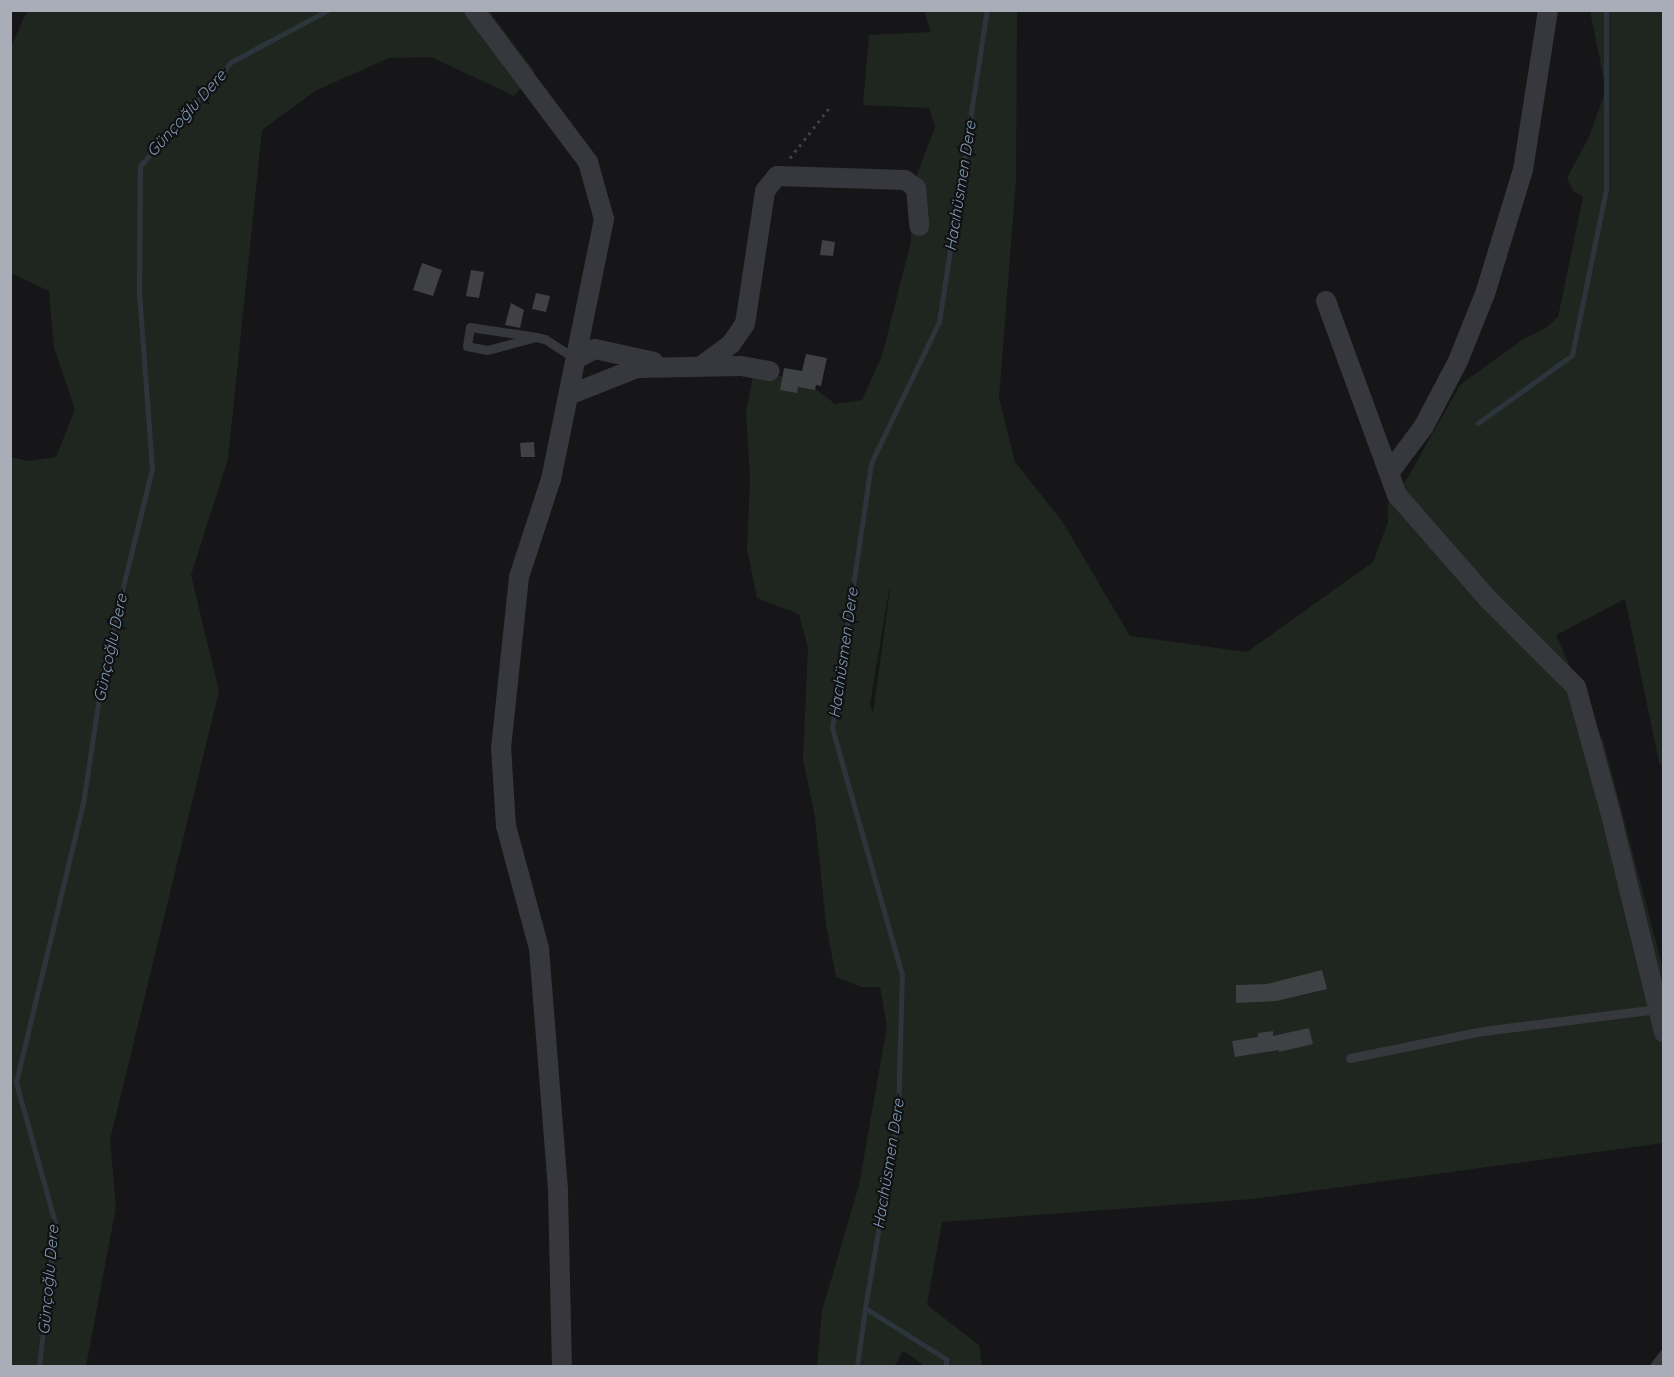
<!DOCTYPE html>
<meta charset="utf-8">
<style>
body{margin:0}
#map{position:relative;width:1674px;height:1377px;overflow:hidden;background:#161618;font-family:Quicksand,sans-serif}
div>[style]{position:absolute}
[style*='--x']{left:calc(var(--x)*1px);top:calc(var(--y)*1px);width:calc(var(--w)*1px);rotate:calc(var(--a)*1deg)}
.green>*{inset:0;background:#1e261f}
.stream>*{height:5px;margin:-2.5px;padding:0 2.5px;transform-origin:2.5px;border-radius:2.5px;background:#2c353c}
.building>*{inset:0;background:#404145}
.path>*{height:3px;margin-top:-1.5px;transform-origin:0;background:repeating-linear-gradient(90deg,#3d3f44 0 3px,transparent 0 7.5px)}
.service>*{height:9px;margin:-4.5px;padding:0 4.5px;transform-origin:4.5px;border-radius:4.5px;background:#37383d}
.minor>*{height:20px;margin:-10px;padding:0 10px;transform-origin:10px;border-radius:10px;background:#37383d}
span{translate:-50% -50%;white-space:nowrap;text-align:center;line-height:1.15;-webkit-text-stroke:4.5px #111113;paint-order:stroke}
.water-label{font-size:16px;color:#7f9bb3;font-style:italic}
.frame{position:absolute;inset:0;border:12px solid #a8adb8;pointer-events:none}
</style>
<div id="map">
<div class="green">
<div style="clip-path:polygon(27px 11px,489px 11px,535px 72px,514px 96px,431px 57px,389px 58px,315px 91px,262px 130px,228px 459px,191px 575px,219px 691px,110px 1140px,116px 1207px,86px 1366px,11px 1366px,11px 457px,29px 461px,56px 457px,75px 409px,54px 348px,49px 291px,11px 273px,11px 47px)"></div>
<div style="clip-path:polygon(evenodd,924px 11px,1017px 11px,1016px 180px,999px 398px,1015px 462px,1062px 521px,1130px 636px,1247px 652px,1373px 562px,1388px 522px,1388px 502px,1408px 477px,1460px 385px,1522px 340px,1546px 328px,1558px 317px,1583px 197px,1573px 191px,1567px 178px,1589px 137px,1606px 90px,1590px 11px,1663px 11px,1663px 768px,1659px 762px,1625px 599px,1556px 635px,1604px 743px,1663px 969px,1663px 1143px,1253px 1199px,942px 1222px,927px 1305px,979px 1345px,982px 1366px,921px 1366px,921px 1363px,903px 1351px,895px 1366px,817px 1366px,822px 1311px,859px 1185px,887px 1026px,880px 987px,861px 987px,836px 977px,826px 924px,815px 818px,803px 759px,808px 648px,799px 614px,757px 598px,747px 549px,750px 479px,746px 412px,753px 376px,787px 376px,817px 390px,835px 404px,862px 400px,882px 356px,911px 241px,912px 188px,935px 127px,929px 108px,863px 105px,869px 35px,931px 32px,924px 11px,889px 590px,890px 590px,873px 713px,870px 704px,889px 590px)"></div>
</div>
<div class="stream">
<div style="--x:1478;--y:423;--w:116;--a:-35.9"></div>
<div style="--x:1572;--y:355;--w:169;--a:-78.4"></div>
<div style="--x:1606;--y:189;--w:179;--a:-90"></div>
<div style="--x:39;--y:1366;--w:144;--a:-83.6"></div>
<div style="--x:55;--y:1223;--w:146;--a:-105.5"></div>
<div style="--x:16;--y:1082;--w:287;--a:-76.5"></div>
<div style="--x:83;--y:803;--w:141;--a:-81.4"></div>
<div style="--x:104;--y:664;--w:201;--a:-76.2"></div>
<div style="--x:152;--y:469;--w:175;--a:-94.2"></div>
<div style="--x:139;--y:294;--w:128;--a:-89.6"></div>
<div style="--x:140;--y:166;--w:138;--a:-48.8"></div>
<div style="--x:231;--y:62;--w:110;--a:-28.2"></div>
<div style="--x:857;--y:1366;--w:59;--a:-82.1"></div>
<div style="--x:946;--y:1366;--w:7;--a:-90"></div>
<div style="--x:946;--y:1359;--w:96;--a:-147.8"></div>
<div style="--x:865;--y:1308;--w:196;--a:-80.3"></div>
<div style="--x:898;--y:1115;--w:140;--a:-88.4"></div>
<div style="--x:902;--y:975;--w:257;--a:-105.8"></div>
<div style="--x:832;--y:728;--w:268;--a:-81.6"></div>
<div style="--x:871;--y:463;--w:157;--a:-64.3"></div>
<div style="--x:939;--y:322;--w:316;--a:-81.3"></div>
</div>
<div class="building">
<div style="clip-path:polygon(822px 240px,835px 242px,833px 256px,820px 255px)"></div>
<div style="clip-path:polygon(422px 263px,442px 270px,433px 296px,413px 290px)"></div>
<div style="clip-path:polygon(471px 270px,484px 272px,479px 298px,466px 296px)"></div>
<div style="clip-path:polygon(536px 293px,550px 296px,546px 312px,532px 309px)"></div>
<div style="clip-path:polygon(511px 303px,524px 310px,520px 328px,505px 325px)"></div>
<div style="clip-path:polygon(806px 354px,827px 358px,821px 386px,816px 385px,815px 390px,798px 387px,797px 393px,780px 390px,784px 368px,802px 371px)"></div>
<div style="clip-path:polygon(534px 442px,535px 457px,521px 457px,520px 443px)"></div>
<div style="clip-path:polygon(1322px 970px,1327px 989px,1276px 1001px,1236px 1003px,1236px 985px,1267px 984px)"></div>
<div style="clip-path:polygon(1309px 1028px,1313px 1044px,1279px 1052px,1279px 1050px,1235px 1057px,1232px 1041px,1258px 1037px,1258px 1033px,1273px 1031px,1273px 1036px)"></div>
</div>
<div class="path">
<div style="--x:790;--y:158;--w:63;--a:-52"></div>
</div>
<div class="service">
<div style="--x:536;--y:337;--w:51;--a:165.1"></div>
<div style="--x:487;--y:350;--w:20;--a:-169"></div>
<div style="--x:467;--y:346;--w:19;--a:-81"></div>
<div style="--x:470;--y:327;--w:67;--a:8.6"></div>
<div style="--x:536;--y:337;--w:9;--a:13"></div>
<div style="--x:545;--y:339;--w:37;--a:33"></div>
<div style="--x:1350;--y:1058;--w:136;--a:-11.5"></div>
<div style="--x:1483;--y:1031;--w:176;--a:-7.2"></div>
<div style="--x:1654;--y:1366;--w:16;--a:-52"></div>
</div>
<div class="minor">
<div style="--x:474;--y:10;--w:190;--a:53.1"></div>
<div style="--x:588;--y:162;--w:59;--a:74.3"></div>
<div style="--x:604;--y:219;--w:265;--a:101.5"></div>
<div style="--x:551;--y:479;--w:103;--a:108.1"></div>
<div style="--x:519;--y:577;--w:171;--a:96"></div>
<div style="--x:501;--y:747;--w:79;--a:86.4"></div>
<div style="--x:506;--y:826;--w:126;--a:74.9"></div>
<div style="--x:539;--y:948;--w:245;--a:85.5"></div>
<div style="--x:558;--y:1192;--w:174;--a:88.7"></div>
<div style="--x:1326;--y:301;--w:207;--a:69.9"></div>
<div style="--x:1397;--y:495;--w:140;--a:48.8"></div>
<div style="--x:1489;--y:600;--w:123;--a:45"></div>
<div style="--x:1576;--y:687;--w:129;--a:74.7"></div>
<div style="--x:1610;--y:811;--w:228;--a:76.3"></div>
<div style="--x:576;--y:359;--w:21;--a:-28"></div>
<div style="--x:595;--y:349;--w:60;--a:12.4"></div>
<div style="--x:701;--y:366;--w:37;--a:-36"></div>
<div style="--x:731;--y:344;--w:24;--a:-55"></div>
<div style="--x:745;--y:324;--w:134;--a:-81.4"></div>
<div style="--x:765;--y:191;--w:19;--a:-51"></div>
<div style="--x:777;--y:176;--w:128;--a:1.8"></div>
<div style="--x:905;--y:180;--w:14;--a:36"></div>
<div style="--x:916;--y:188;--w:38;--a:85"></div>
<div style="--x:569;--y:395;--w:73;--a:-21.7"></div>
<div style="--x:637;--y:368;--w:104;--a:-1.1"></div>
<div style="--x:741;--y:366;--w:29;--a:10"></div>
<div style="--x:1389;--y:473;--w:59;--a:-53.3"></div>
<div style="--x:1424;--y:426;--w:73;--a:-62.4"></div>
<div style="--x:1458;--y:361;--w:72;--a:-68.1"></div>
<div style="--x:1485;--y:294;--w:130;--a:-73"></div>
<div style="--x:1523;--y:170;--w:162;--a:-81.1"></div>
</div>
<div class="water-label">
<span style="left:186px;top:113px;rotate:-48deg">Günçoğlu Dere</span>
<span style="left:960px;top:186px;rotate:-81deg">Hacıhüsmen Dere</span>
<span style="left:110px;top:648px;rotate:-78deg">Günçoğlu Dere</span>
<span style="left:843px;top:653px;rotate:-82deg">Hacıhüsmen Dere</span>
<span style="left:888px;top:1164px;rotate:-81deg">Hacıhüsmen Dere</span>
<span style="left:48px;top:1280px;rotate:-85deg">Günçoğlu Dere</span>
</div>
<div class="frame"></div>
</div>
